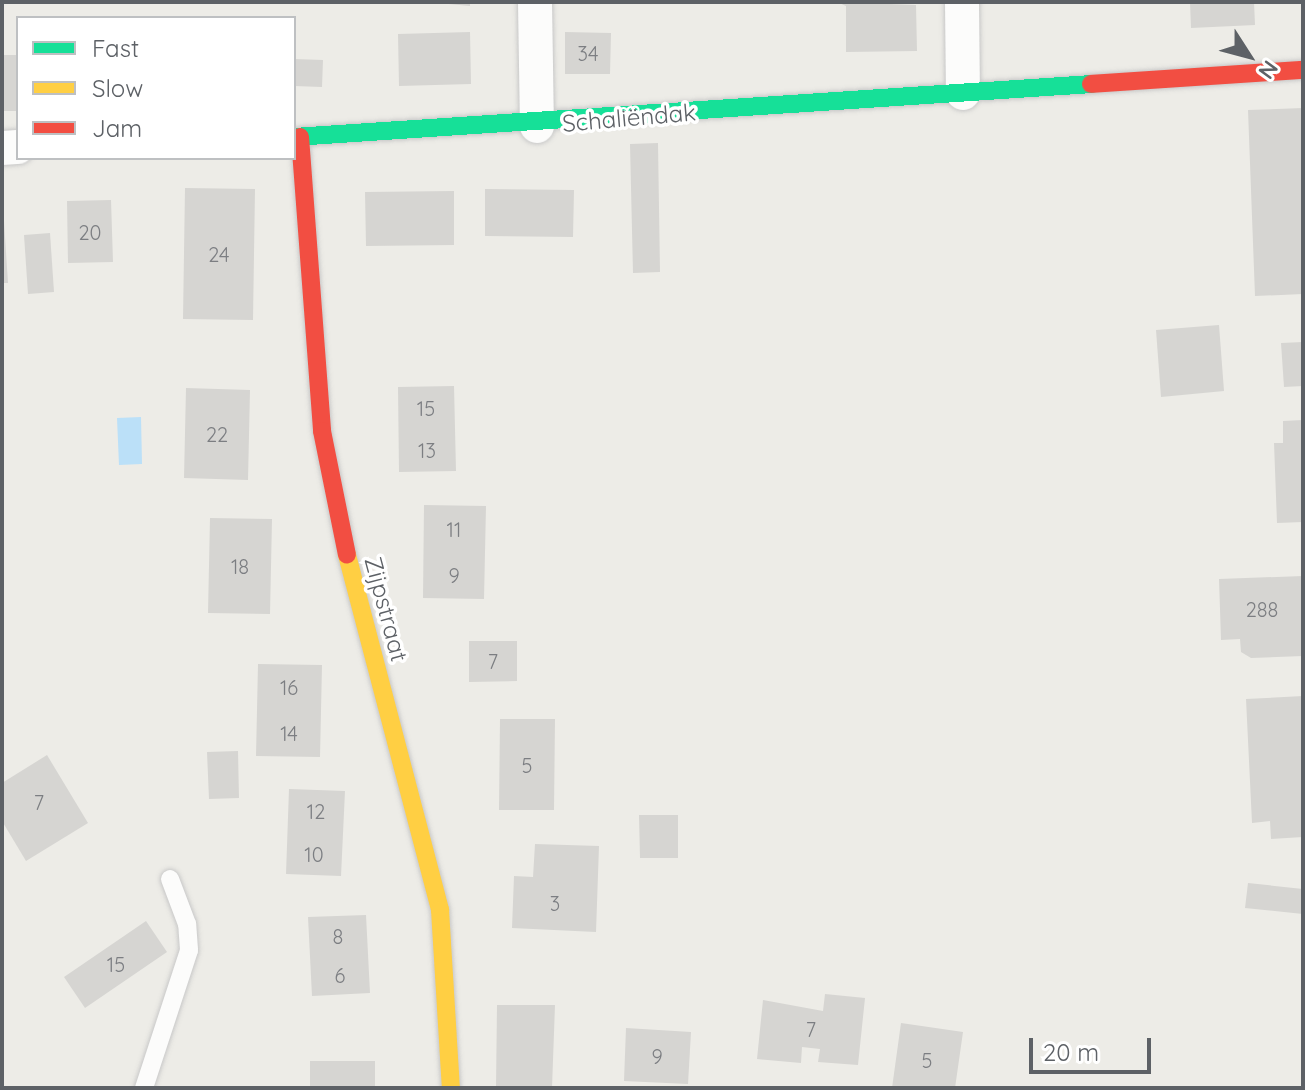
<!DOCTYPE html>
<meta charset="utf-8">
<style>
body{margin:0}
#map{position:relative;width:1305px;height:1090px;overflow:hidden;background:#edece7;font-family:Quicksand,sans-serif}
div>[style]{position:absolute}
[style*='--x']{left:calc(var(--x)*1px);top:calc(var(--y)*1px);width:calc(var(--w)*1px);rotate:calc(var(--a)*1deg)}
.water>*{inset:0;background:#bbe0f8}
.building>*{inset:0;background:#d6d5d2}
.roads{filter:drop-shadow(0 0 2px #c8c8c8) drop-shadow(0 0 2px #c8c8c8)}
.lane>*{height:18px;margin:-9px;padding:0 9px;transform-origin:9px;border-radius:9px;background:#fcfcfb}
.street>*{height:34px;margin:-17px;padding:0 17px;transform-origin:17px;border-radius:17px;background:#fcfcfb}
.fast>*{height:18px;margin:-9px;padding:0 9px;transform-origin:9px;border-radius:9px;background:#16e098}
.slow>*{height:18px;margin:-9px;padding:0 9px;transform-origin:9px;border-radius:9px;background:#ffcf43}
.jam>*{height:18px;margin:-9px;padding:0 9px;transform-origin:9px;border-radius:9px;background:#f24e42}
span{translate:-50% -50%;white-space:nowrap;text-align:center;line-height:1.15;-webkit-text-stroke:7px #fff;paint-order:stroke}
.number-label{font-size:20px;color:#7c7e82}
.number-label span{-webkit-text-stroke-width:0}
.street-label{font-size:24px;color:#5d6166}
.frame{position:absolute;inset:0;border:4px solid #5d6166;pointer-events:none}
.legend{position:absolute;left:16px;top:16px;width:280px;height:144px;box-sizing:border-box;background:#fff;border:2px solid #bec0c2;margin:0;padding:10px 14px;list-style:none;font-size:24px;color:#5d6166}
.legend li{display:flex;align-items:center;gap:16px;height:40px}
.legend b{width:40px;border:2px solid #bec0c2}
.north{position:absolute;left:1209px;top:16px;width:80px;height:80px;-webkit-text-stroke:6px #fff;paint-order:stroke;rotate:126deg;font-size:22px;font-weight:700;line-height:32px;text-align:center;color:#5d6166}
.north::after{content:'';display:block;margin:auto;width:28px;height:36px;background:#5d6166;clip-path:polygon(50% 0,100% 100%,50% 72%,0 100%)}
.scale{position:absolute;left:1029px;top:1038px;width:122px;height:36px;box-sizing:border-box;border:4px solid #5d6166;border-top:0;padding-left:10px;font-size:24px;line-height:28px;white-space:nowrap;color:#5d6166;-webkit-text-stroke:6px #fff;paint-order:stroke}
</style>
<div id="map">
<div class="water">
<div style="clip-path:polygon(141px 417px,142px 464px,119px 465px,117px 418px)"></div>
</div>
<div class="building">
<div style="clip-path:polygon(427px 2px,470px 2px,470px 6px)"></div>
<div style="clip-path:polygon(837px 2px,916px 5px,917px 51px,846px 52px,846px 6px)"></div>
<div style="clip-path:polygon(1190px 2px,1254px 2px,1255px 25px,1191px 28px)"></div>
<div style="clip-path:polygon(470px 32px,471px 84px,399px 86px,398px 34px)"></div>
<div style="clip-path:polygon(565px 32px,611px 33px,610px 74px,565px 74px)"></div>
<div style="clip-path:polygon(2px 55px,18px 55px,18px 111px,2px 111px)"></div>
<div style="clip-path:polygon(294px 59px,323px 60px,322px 87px,294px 86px)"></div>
<div style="clip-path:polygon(1303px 108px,1303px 294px,1255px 296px,1248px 110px)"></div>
<div style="clip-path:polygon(658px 143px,660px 272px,633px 273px,630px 144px)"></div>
<div style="clip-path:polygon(185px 188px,255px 189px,253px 320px,183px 319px)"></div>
<div style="clip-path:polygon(485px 189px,574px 190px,573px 237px,485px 236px)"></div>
<div style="clip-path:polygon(454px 191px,454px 245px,366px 246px,365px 192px)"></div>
<div style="clip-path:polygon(111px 200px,113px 262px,68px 263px,67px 201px)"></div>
<div style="clip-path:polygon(4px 221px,8px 283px,2px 283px,2px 222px)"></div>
<div style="clip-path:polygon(50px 233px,54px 292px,28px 294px,24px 235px)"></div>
<div style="clip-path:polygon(1219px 325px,1224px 391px,1161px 397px,1156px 330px)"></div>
<div style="clip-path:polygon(1303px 342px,1303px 386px,1284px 387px,1281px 343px)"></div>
<div style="clip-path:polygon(454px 386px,456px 471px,399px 472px,398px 387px)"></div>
<div style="clip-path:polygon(186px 388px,250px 390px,248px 480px,184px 478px)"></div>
<div style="clip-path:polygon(1303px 420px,1303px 522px,1277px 523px,1274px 443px,1283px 443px,1283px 421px)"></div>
<div style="clip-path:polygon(424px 505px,486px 506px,484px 599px,423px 598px)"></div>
<div style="clip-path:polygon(210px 518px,272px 519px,270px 614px,208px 613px)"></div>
<div style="clip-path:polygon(1303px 576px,1303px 656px,1251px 658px,1241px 652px,1240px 639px,1221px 640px,1219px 579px)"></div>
<div style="clip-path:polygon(469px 641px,517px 641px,517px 681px,469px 682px)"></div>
<div style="clip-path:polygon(258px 664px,322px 665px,320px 757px,256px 756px)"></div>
<div style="clip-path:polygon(1303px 696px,1303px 837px,1271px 839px,1270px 821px,1252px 823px,1246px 699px)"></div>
<div style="clip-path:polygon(500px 719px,555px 719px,554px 810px,499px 810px)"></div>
<div style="clip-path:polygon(238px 751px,239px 798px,209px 799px,207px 752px)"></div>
<div style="clip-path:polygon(47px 755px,88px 823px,26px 861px,2px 821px,2px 783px)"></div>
<div style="clip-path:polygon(289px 789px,345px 791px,341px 876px,286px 874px)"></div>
<div style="clip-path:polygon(639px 815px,678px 815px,678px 858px,640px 858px)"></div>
<div style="clip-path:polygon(535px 844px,599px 846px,596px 932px,512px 928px,514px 876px,533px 877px)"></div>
<div style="clip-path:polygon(1248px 883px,1303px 889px,1303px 914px,1245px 908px)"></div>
<div style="clip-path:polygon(366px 915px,370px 993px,312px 996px,308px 917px)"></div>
<div style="clip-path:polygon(146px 921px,167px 952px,85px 1008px,64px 977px)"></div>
<div style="clip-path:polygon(825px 994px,865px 998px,858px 1065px,818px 1062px,820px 1049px,802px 1047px,801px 1063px,757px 1059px,763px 1000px,823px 1011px)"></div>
<div style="clip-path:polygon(497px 1005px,555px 1005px,552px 1088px,496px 1088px)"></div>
<div style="clip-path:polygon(901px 1023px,963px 1032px,955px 1088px,892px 1088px)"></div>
<div style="clip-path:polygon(626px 1028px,691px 1032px,688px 1084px,624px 1081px)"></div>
<div style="clip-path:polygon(310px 1061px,375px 1061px,375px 1088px,310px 1088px)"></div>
</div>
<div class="roads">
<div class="lane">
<div style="--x:144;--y:1088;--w:145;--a:-71.9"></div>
<div style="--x:189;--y:950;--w:26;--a:-94"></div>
<div style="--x:187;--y:924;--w:48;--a:-110.7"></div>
</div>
<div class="street">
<div style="--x:535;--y:2;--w:124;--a:89.1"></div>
<div style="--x:962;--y:2;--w:91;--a:89.4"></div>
<div style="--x:2;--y:148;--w:16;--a:-4"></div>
</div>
<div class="fast">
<div style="--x:294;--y:137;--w:799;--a:-3.8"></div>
</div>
<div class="slow">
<div style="--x:347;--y:555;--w:367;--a:75.3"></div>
<div style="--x:440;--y:910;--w:178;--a:86.5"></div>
</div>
<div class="jam">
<div style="--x:1091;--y:84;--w:212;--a:-3.8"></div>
<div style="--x:300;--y:137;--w:295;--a:85.7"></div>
<div style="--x:322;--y:431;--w:126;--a:78.6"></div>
</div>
</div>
<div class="number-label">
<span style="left:588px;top:53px">34</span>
<span style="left:90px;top:232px">20</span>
<span style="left:219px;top:254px">24</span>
<span style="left:426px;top:408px">15</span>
<span style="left:217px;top:434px">22</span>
<span style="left:427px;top:450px">13</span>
<span style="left:454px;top:529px">11</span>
<span style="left:240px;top:566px">18</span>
<span style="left:454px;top:575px">9</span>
<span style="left:1262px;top:609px">288</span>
<span style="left:493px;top:661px">7</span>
<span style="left:289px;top:687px">16</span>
<span style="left:289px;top:733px">14</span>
<span style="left:527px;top:765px">5</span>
<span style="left:39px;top:802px">7</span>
<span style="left:316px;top:811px">12</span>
<span style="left:314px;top:854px">10</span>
<span style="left:555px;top:903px">3</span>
<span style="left:338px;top:936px">8</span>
<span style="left:116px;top:964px">15</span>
<span style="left:340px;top:975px">6</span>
<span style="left:811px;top:1029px">7</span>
<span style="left:657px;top:1056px">9</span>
<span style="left:927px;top:1060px">5</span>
</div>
<div class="street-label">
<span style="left:629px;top:118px;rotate:-5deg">Schaliëndak</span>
<span style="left:386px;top:609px;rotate:75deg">Zijpstraat</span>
</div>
<div class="frame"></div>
<ul class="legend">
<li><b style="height:10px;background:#16e098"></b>Fast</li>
<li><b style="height:10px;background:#ffcf43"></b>Slow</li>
<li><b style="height:10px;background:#f24e42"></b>Jam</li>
</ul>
<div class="north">N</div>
<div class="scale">20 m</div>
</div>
